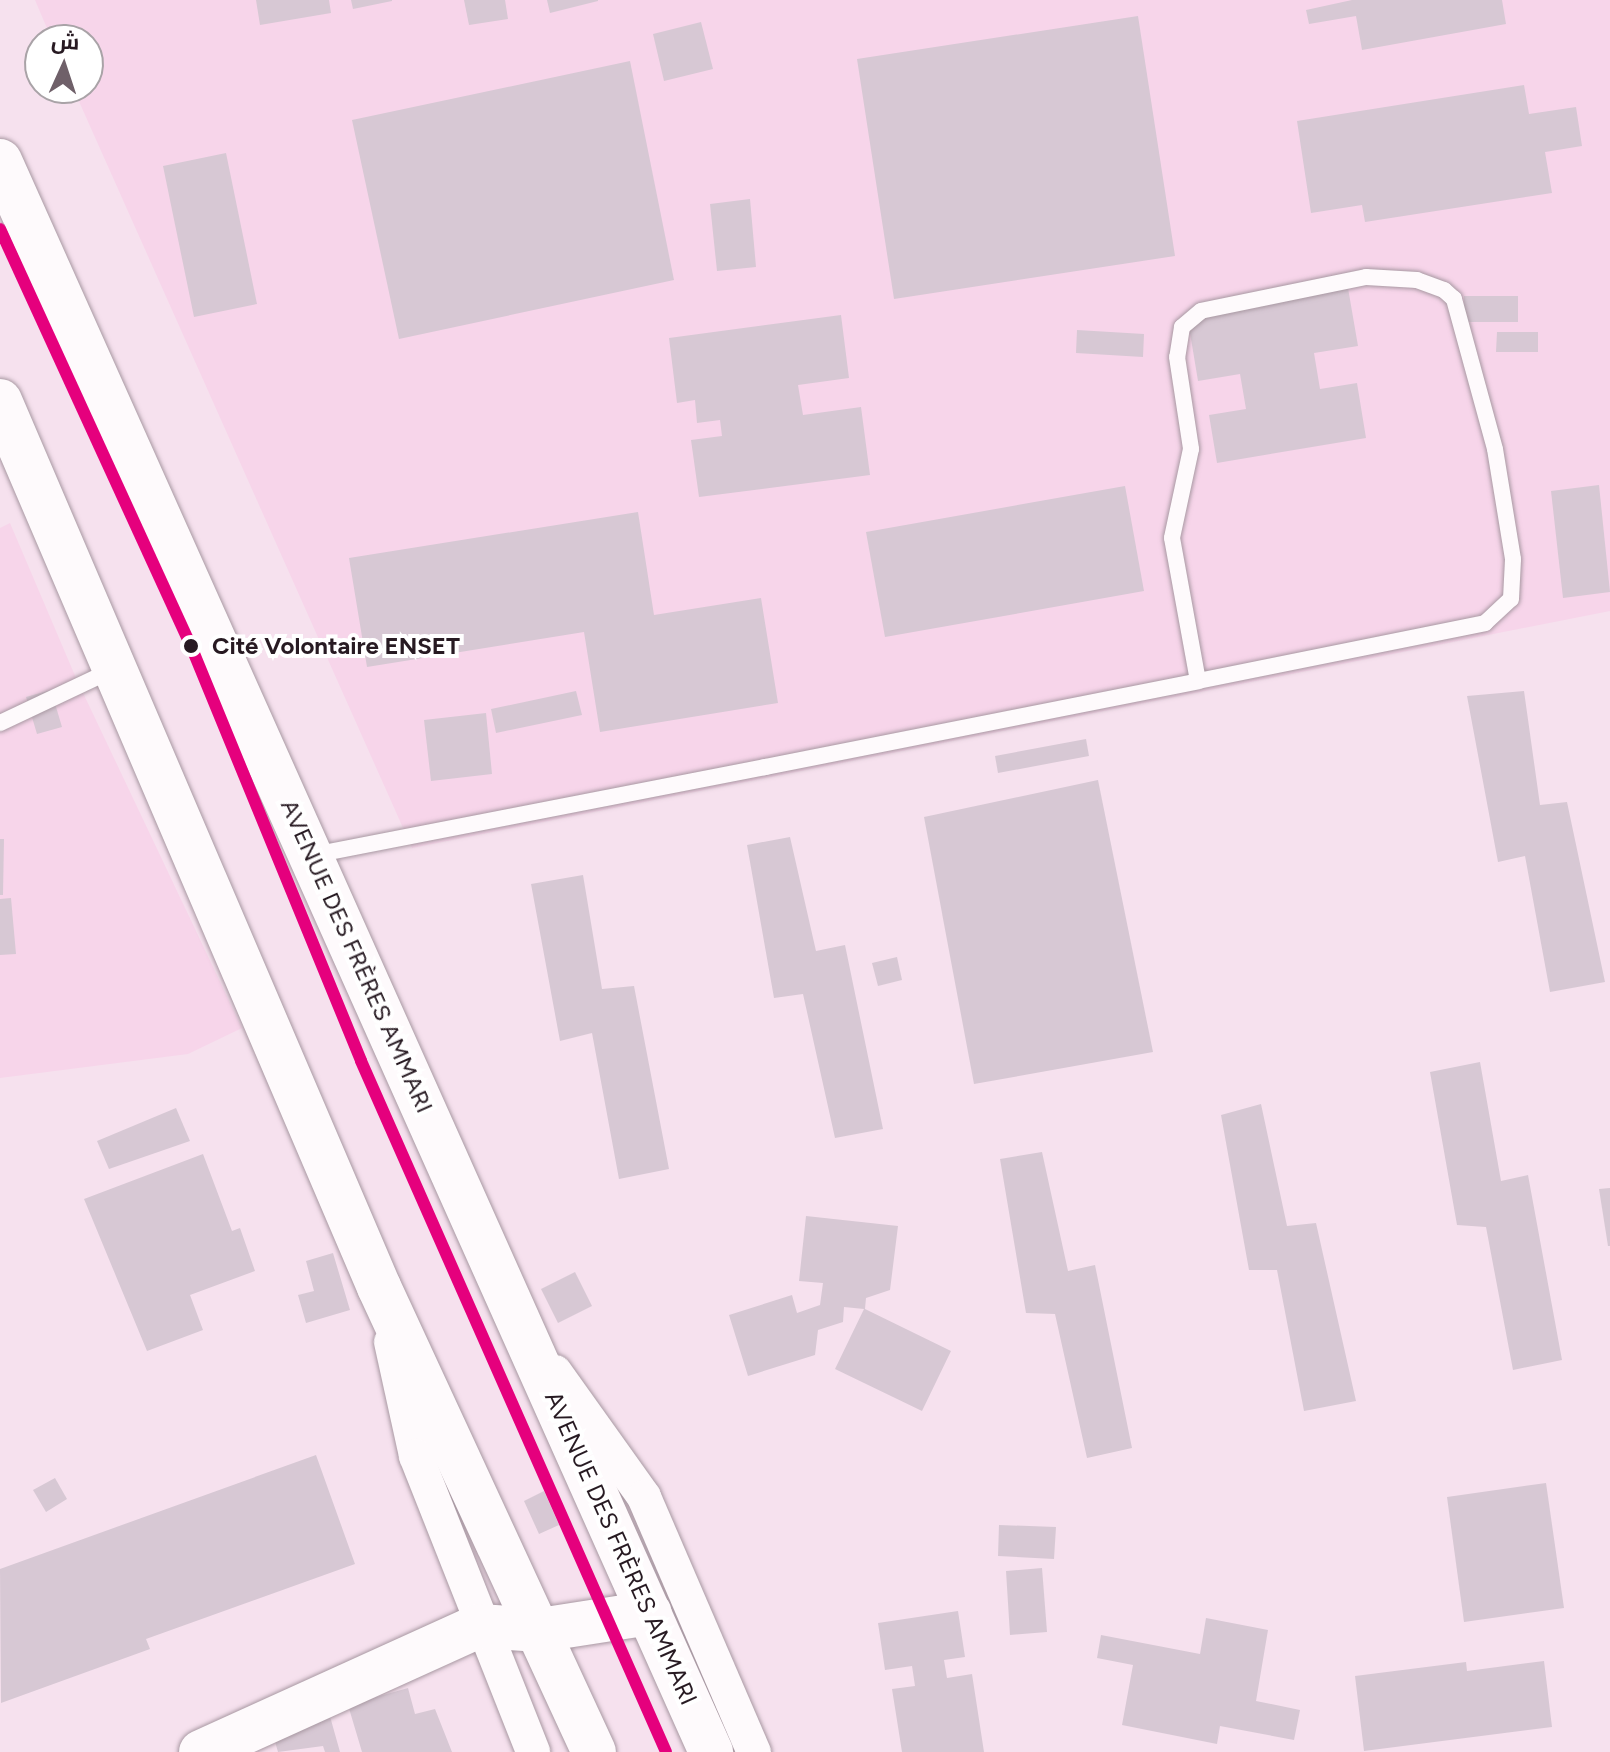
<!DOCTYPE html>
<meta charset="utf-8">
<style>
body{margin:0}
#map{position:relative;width:1610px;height:1752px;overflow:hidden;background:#f6e1ee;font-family:Figtree,Cairo,sans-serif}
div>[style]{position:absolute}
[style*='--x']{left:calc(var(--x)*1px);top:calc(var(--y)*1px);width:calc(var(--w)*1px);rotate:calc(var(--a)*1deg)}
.built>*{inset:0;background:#f7d5ea}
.building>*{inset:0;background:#d7c8d4}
.roads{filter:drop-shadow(0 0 2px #a898a2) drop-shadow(0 0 2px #a898a2)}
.lane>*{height:16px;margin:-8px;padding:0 8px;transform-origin:8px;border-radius:8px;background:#fefafc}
.street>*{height:34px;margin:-17px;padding:0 17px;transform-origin:17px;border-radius:17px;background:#fefafc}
.secondary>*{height:44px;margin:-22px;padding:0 22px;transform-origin:22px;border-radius:22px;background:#fefafc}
.primary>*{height:44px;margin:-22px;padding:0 22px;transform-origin:22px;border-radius:22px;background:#fefafc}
.tram-1>*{height:12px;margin:-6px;padding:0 6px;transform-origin:6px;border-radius:6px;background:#e5007d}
.dots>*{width:22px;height:22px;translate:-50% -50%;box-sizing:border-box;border:4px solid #fff;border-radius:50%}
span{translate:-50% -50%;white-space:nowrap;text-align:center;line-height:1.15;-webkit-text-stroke:8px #fff;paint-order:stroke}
.stop-label{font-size:24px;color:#271a22;font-weight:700}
.left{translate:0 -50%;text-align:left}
.street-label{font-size:24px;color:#271a22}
.north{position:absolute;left:24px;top:24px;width:80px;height:80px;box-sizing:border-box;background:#fff;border:2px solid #a9a3a7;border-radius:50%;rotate:3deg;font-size:22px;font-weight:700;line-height:32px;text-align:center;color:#271a22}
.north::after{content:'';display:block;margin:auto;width:28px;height:36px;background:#6f6069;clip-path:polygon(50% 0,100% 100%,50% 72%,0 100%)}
</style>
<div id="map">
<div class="built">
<div style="clip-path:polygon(35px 0,1610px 0,1610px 611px,412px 848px,73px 88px,88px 88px,88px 40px,52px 40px)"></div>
<div style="clip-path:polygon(10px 523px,76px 678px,242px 1028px,188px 1054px,0 1078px,0 528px)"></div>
</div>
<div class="building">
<div style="clip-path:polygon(256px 0,329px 0,331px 13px,260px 25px)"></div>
<div style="clip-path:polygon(351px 0,392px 0,392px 1px,353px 9px)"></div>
<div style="clip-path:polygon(464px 0,505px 0,508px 19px,469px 25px)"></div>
<div style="clip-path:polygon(547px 0,598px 0,598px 1px,550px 13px)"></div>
<div style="clip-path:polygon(1352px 0,1502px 0,1506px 24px,1362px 50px,1356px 16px,1309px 24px,1306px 10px)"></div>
<div style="clip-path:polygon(1138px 16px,1175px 256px,894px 299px,857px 59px)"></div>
<div style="clip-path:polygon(701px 22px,713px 69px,664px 81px,653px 34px)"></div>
<div style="clip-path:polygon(630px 61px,674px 280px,399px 339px,352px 120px)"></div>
<div style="clip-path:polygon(1524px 85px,1529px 114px,1576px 107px,1582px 146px,1545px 152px,1552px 193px,1365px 222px,1362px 205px,1311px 213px,1297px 121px)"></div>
<div style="clip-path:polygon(226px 153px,257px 304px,194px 317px,163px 166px)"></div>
<div style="clip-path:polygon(750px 199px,756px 267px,717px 271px,710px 204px)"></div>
<div style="clip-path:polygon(1348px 288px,1358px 346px,1314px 353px,1320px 389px,1357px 383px,1366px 438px,1217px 463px,1209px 415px,1246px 409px,1240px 374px,1198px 381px,1187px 315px)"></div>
<div style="clip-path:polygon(1464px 296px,1518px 296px,1518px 322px,1464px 322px)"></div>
<div style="clip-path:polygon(841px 315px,849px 378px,798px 385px,803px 415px,861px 407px,870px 475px,699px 497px,691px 440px,722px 436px,720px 420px,697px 423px,695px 400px,677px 403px,669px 338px)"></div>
<div style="clip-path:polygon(1077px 330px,1144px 334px,1143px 357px,1076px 353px)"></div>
<div style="clip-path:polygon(1497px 332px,1538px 332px,1538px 352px,1496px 352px)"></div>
<div style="clip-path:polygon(1599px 485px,1610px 592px,1563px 598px,1551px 491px)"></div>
<div style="clip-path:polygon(1125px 486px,1144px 591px,885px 637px,866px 532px)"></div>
<div style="clip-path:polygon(638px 512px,654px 615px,761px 598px,778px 703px,600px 732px,584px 632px,367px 667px,349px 558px)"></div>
<div style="clip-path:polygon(51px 690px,62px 727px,37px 734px,26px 697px)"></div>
<div style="clip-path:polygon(576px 691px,582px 715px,496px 733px,491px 709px)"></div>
<div style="clip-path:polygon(1524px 691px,1540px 805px,1567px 802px,1605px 982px,1550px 992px,1525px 856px,1498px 862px,1467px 696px)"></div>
<div style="clip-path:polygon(486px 713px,492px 774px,431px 781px,424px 720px)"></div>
<div style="clip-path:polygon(1086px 739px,1089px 756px,998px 773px,995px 756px)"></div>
<div style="clip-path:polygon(1098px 780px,1153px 1052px,974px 1084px,924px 817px)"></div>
<div style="clip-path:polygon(790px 837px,816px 951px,845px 945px,883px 1129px,835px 1138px,803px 994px,774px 998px,747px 845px)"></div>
<div style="clip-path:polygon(0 839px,4px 839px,3px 895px,0 895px)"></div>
<div style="clip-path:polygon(583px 875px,602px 989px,634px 986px,669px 1169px,619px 1179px,592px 1033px,560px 1041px,531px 884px)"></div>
<div style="clip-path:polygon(11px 898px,16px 954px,0 955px,0 899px)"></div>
<div style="clip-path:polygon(897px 957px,902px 980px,878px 986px,872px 963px)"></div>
<div style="clip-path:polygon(1480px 1062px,1501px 1181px,1528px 1175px,1562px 1360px,1513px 1370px,1486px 1227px,1457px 1225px,1430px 1072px)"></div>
<div style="clip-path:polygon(1261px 1104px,1287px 1226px,1316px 1223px,1356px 1401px,1304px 1411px,1277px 1270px,1249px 1270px,1221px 1115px)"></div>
<div style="clip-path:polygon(176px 1108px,190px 1141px,109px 1169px,97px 1141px)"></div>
<div style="clip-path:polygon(1042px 1152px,1068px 1271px,1095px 1265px,1132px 1448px,1087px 1458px,1055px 1314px,1026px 1313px,1000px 1159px)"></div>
<div style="clip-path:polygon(203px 1154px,232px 1231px,240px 1228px,255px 1271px,190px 1295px,203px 1330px,147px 1351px,84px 1199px)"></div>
<div style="clip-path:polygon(1610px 1188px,1610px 1246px,1608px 1246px,1599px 1189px)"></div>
<div style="clip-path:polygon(806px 1216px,898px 1226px,890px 1290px,866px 1298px,865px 1309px,951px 1351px,922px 1411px,835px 1369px,864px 1309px,844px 1307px,843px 1322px,818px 1330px,815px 1355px,748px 1376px,729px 1315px,792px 1295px,797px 1313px,820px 1305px,823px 1283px,799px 1281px)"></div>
<div style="clip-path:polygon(333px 1253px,350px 1310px,306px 1323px,298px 1295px,314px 1291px,306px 1261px)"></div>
<div style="clip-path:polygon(575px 1272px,592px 1306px,558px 1323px,541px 1289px)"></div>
<div style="clip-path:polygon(316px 1455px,355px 1564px,146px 1639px,150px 1649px,1px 1703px,0 1569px)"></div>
<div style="clip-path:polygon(55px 1478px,67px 1499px,46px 1512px,33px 1490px)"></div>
<div style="clip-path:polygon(1546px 1483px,1564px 1608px,1464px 1622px,1447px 1497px)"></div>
<div style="clip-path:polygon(544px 1491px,559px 1525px,539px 1534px,524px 1501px)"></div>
<div style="clip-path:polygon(999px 1525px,1056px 1527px,1054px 1559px,998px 1556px)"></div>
<div style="clip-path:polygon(1042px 1568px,1047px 1632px,1010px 1635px,1006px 1571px)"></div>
<div style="clip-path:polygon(958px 1611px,965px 1657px,944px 1660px,947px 1678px,972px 1674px,984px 1752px,902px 1752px,892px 1689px,915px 1686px,912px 1666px,885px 1670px,878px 1623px)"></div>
<div style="clip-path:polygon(1206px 1618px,1268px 1630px,1256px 1701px,1300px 1710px,1294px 1740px,1220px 1726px,1217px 1744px,1122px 1725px,1133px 1665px,1097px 1658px,1101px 1635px,1200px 1654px)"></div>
<div style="clip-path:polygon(1544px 1661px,1552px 1727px,1364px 1751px,1355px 1676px,1466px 1662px,1467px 1671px)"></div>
<div style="clip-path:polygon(408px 1688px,415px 1714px,435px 1709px,452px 1752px,362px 1752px,348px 1705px)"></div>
<div style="clip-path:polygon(324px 1695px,340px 1752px,325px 1752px,323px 1746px,278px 1752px,266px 1711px)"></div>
</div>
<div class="roads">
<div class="lane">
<div style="--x:0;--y:723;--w:126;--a:-25.3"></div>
<div style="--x:313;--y:855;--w:460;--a:-11"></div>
<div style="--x:765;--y:767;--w:441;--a:-11.2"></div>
<div style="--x:1198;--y:681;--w:293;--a:-11.4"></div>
<div style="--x:1485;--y:623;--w:35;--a:-43"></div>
<div style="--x:1511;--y:599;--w:40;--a:-87.1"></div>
<div style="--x:1513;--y:559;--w:111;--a:-99.3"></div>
<div style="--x:1495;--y:449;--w:156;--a:-105.3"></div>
<div style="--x:1454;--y:299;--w:13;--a:-138"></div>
<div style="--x:1444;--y:290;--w:29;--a:-160"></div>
<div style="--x:1417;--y:280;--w:51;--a:-176.6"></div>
<div style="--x:1366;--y:277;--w:168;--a:168.4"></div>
<div style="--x:1201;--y:311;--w:25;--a:140"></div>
<div style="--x:1182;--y:327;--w:30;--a:99"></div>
<div style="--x:1177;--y:357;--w:93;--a:81.3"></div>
<div style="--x:1191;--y:449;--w:91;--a:102.1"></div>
<div style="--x:1172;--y:538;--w:145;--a:79.7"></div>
</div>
<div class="street">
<div style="--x:391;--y:1342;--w:117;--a:77.6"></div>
<div style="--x:416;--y:1456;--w:318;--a:68.4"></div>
<div style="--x:555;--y:1372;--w:153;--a:54.5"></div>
<div style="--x:644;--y:1497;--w:278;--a:66.7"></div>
</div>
<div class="secondary">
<div style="--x:201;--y:1752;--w:305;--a:-24.4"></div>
<div style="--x:479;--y:1626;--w:61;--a:3.8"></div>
<div style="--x:540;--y:1630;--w:111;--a:-8.8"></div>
</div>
<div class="primary">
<div style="--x:0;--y:161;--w:1743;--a:65.92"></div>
<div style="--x:0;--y:401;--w:964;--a:66.84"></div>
<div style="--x:379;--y:1287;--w:512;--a:65.19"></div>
</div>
</div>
<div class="tram-1">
<div style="--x:0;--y:229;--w:459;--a:65.4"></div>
<div style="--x:191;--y:646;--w:448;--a:67.7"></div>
<div style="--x:361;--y:1061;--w:755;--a:66.18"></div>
</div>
<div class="dots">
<div style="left:191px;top:646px;background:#271a22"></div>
</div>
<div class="stop-label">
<span class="left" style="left:212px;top:646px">Cité Volontaire ENSET</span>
</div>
<div class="street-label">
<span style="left:357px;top:956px;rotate:66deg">AVENUE DES FRÈRES AMMARI</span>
<span style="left:621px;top:1548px;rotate:66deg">AVENUE DES FRÈRES AMMARI</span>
</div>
<div class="north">ش</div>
</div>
